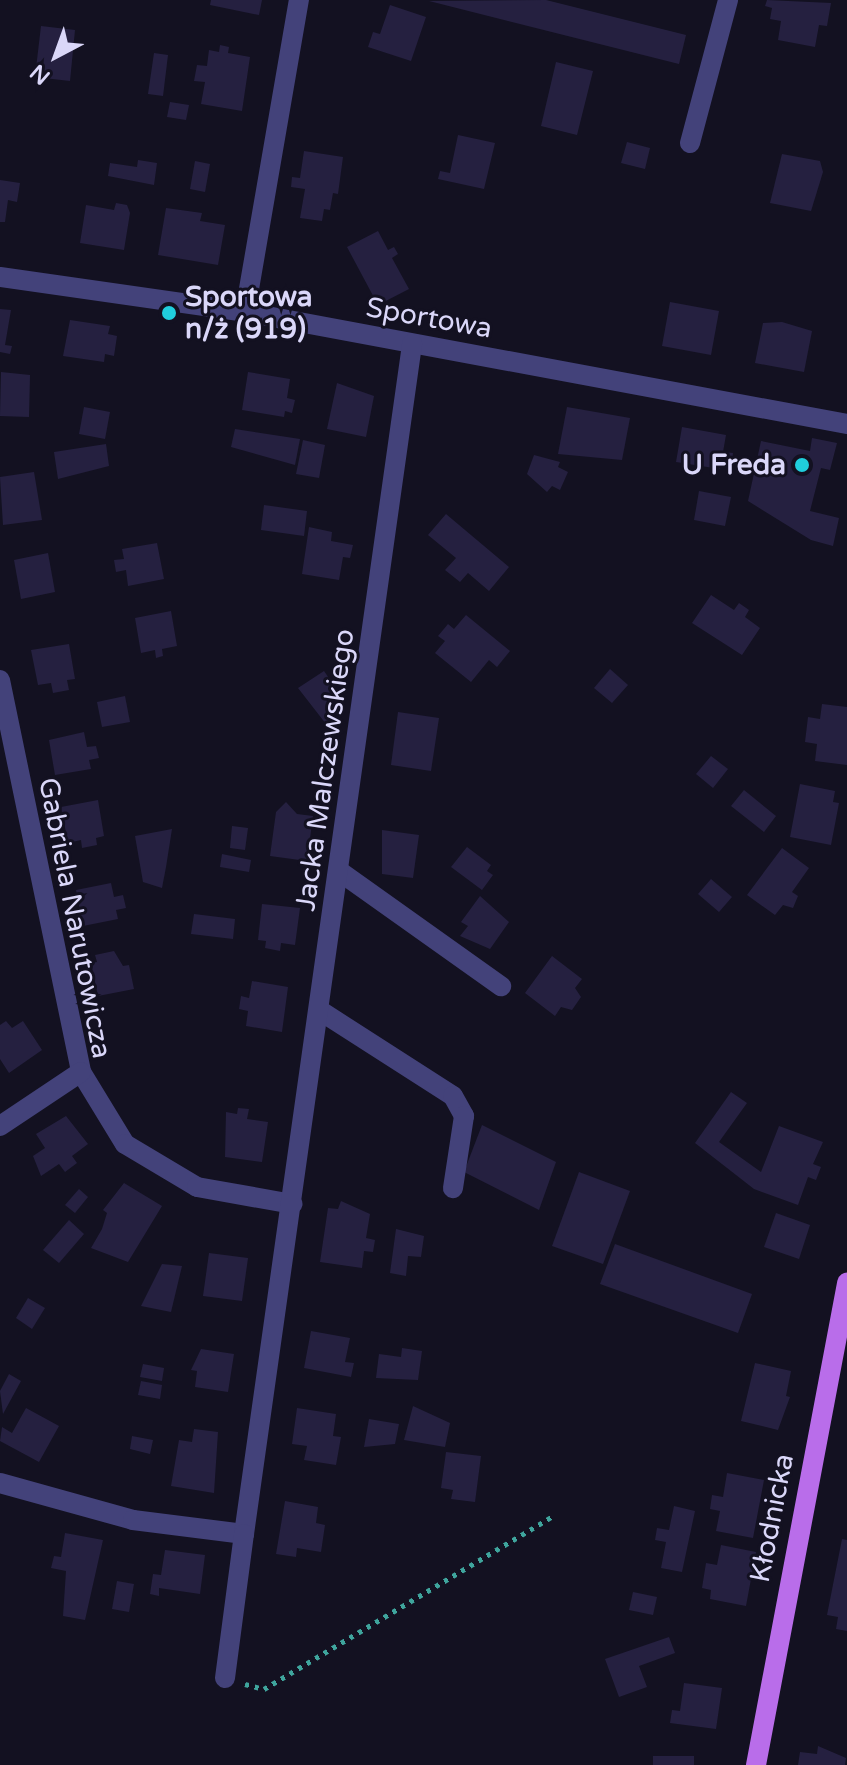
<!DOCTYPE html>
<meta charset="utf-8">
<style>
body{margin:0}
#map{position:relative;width:847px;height:1765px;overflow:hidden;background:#131121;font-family:"Varela Round",sans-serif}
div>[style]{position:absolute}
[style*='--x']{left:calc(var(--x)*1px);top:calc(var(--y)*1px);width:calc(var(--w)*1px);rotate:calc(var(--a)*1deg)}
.building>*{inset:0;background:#252040}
.path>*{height:5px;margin-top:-2.5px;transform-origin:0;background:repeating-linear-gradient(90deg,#3fa59d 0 4px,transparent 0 10px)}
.minor>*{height:20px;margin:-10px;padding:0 10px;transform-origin:10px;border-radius:10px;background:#43427a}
.major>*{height:20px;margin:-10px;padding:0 10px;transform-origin:10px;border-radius:10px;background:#b96dea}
.dots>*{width:22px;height:22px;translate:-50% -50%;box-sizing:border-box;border:4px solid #131121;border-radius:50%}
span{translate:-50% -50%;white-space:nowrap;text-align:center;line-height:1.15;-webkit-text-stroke:6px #131121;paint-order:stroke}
.poi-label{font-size:28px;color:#dad7f9;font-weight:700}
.left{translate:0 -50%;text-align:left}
.right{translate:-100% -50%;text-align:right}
.street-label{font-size:28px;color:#dad7f9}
.north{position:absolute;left:16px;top:16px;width:80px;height:80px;-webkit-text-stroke:6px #131121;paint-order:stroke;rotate:221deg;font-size:22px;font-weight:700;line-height:32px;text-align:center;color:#dad7f9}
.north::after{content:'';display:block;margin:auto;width:28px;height:36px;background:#dad7f9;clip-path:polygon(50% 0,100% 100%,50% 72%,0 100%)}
</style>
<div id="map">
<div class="building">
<div style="clip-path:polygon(211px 0,262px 0,259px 15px,210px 5px)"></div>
<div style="clip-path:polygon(546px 0,686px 35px,679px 64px,429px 1px)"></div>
<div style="clip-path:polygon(767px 0,831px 3px,827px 26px,819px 25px,815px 47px,778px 40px,781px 21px,770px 19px,772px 8px,765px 6px)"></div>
<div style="clip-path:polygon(390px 5px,426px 17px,411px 61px,368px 47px,373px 32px,380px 34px)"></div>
<div style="clip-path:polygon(41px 26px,75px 30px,70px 81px,35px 77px)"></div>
<div style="clip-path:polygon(220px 45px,229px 47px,228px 53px,250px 57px,242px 111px,201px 104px,205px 82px,194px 81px,197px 65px,207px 66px,209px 50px,219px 52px)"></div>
<div style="clip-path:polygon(154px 53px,168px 55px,163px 96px,148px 94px)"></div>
<div style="clip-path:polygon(556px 62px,593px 71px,577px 135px,541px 126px)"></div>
<div style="clip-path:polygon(170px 102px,189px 105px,186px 120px,167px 117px)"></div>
<div style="clip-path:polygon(458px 135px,495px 143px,484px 189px,438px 179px,440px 171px,450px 173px)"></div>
<div style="clip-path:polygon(627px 142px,650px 148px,645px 169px,621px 163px)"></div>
<div style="clip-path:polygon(304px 151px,343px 157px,338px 194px,333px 193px,330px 210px,324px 209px,322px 221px,300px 218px,305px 189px,291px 187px,292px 177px,300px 178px)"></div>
<div style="clip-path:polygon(782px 154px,820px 161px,823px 172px,811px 211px,770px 203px)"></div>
<div style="clip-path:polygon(138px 160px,157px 163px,154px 185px,108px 176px,110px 163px,137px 167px)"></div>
<div style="clip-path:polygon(195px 161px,210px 164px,205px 192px,190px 189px)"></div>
<div style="clip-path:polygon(0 180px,20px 183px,17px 202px,8px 200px,5px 222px,0 222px)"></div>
<div style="clip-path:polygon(116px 203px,127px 205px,130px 213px,124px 250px,80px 243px,86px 205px,114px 210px)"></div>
<div style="clip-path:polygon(166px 208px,202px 213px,200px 221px,225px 225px,218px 265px,158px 255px)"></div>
<div style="clip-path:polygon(378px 231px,388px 250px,394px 247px,398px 254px,392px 258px,409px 289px,378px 305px,347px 247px)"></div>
<div style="clip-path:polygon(670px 302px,719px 311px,711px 355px,662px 346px)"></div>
<div style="clip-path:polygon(0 309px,11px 310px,5px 345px,12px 346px,10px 354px,0 352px)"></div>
<div style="clip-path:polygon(70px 320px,110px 326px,108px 334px,117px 336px,114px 356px,105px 354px,104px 362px,63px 356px)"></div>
<div style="clip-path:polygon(782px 322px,812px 331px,804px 372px,755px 363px,763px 323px)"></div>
<div style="clip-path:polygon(1px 372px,30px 375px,29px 417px,0 416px)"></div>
<div style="clip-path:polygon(248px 372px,290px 379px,287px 398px,295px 400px,292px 413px,285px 411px,284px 417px,242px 410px)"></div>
<div style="clip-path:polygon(337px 383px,374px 396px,366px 437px,327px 429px)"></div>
<div style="clip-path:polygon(84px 407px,110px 412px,105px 439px,79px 434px)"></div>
<div style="clip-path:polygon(567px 407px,630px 418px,622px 460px,558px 454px)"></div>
<div style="clip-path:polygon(682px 427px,726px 435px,723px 452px,733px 453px,731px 466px,721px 464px,720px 469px,676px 462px)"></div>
<div style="clip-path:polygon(235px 429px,300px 439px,295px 465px,231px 447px)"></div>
<div style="clip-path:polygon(812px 438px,837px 443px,830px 470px,821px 468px,810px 511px,839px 518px,833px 546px,811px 540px,748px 501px,761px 441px,810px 451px)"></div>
<div style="clip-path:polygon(303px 440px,325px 445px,319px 478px,296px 474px)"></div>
<div style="clip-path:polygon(106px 444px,109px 466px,58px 479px,54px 452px)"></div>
<div style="clip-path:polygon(534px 455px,560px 462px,558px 467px,568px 472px,560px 490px,552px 486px,547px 492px,527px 474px)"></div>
<div style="clip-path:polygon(34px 472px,42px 520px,3px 525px,0 477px)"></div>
<div style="clip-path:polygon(699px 491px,731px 497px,725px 526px,694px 520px)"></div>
<div style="clip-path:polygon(264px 505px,307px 511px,304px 536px,261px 530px)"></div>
<div style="clip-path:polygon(446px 514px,509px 567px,489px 591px,468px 573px,460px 582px,445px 570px,456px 558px,428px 535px)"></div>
<div style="clip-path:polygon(309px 527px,332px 532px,331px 541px,353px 545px,350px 558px,343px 557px,339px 580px,302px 574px)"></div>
<div style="clip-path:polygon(157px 543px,164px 579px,128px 586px,126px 570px,116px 572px,114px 560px,124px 559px,122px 549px)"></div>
<div style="clip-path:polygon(48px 553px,55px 592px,21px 599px,14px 560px)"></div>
<div style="clip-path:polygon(711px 595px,734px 610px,739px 603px,749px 610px,745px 617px,760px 628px,742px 655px,692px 623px)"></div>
<div style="clip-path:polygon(171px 611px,177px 646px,162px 649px,163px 656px,156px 658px,155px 650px,141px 653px,135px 618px)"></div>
<div style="clip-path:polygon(466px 615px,510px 651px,497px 667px,489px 660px,471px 682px,435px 653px,445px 641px,438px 636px,448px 624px,454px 629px)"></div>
<div style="clip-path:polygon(69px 644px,75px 679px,67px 680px,69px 690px,53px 693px,51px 683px,38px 685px,31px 650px)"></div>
<div style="clip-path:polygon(610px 669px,628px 685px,612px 703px,594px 688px)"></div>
<div style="clip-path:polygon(324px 671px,344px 700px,331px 709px,337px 717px,326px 724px,298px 688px)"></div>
<div style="clip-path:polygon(125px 696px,130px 722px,102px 727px,97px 702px)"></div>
<div style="clip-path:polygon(822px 704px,847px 707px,847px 765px,815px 761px,817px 744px,805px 742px,808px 717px,820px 719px)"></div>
<div style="clip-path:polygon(398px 712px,439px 718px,431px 771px,391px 765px)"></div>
<div style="clip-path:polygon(84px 732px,87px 747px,96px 746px,99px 758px,89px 760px,91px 769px,55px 775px,49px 740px)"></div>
<div style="clip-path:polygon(711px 756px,728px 769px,713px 788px,696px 774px)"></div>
<div style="clip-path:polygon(800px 784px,835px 791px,833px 802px,839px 803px,831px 845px,790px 837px)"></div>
<div style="clip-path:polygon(744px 790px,776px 816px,764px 832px,731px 806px)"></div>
<div style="clip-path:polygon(98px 800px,104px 836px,96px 838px,97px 845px,82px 848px,81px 840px,68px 843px,61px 807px)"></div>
<div style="clip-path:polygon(286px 802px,297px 814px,313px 816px,307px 861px,270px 856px,276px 812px)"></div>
<div style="clip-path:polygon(232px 826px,248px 828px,245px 850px,230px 848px)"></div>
<div style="clip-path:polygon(172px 829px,166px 867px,162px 888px,143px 882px,135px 836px)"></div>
<div style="clip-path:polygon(382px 830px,419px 835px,413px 878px,382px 874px)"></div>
<div style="clip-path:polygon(467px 847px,491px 865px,487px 871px,493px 875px,482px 890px,451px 867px)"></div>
<div style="clip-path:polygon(782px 848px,809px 868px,792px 892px,798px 896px,793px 908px,783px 905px,775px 915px,747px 895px)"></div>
<div style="clip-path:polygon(222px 854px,251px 860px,249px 872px,220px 867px)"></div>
<div style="clip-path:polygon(711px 879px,732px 897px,719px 912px,698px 894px)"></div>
<div style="clip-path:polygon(111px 883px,114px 897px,123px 895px,126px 908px,116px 910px,118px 919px,83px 926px,76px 890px)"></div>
<div style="clip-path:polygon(480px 896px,509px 922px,490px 949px,460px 936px,468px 926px,461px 922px)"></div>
<div style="clip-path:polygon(262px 904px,300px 908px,295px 945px,281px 943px,280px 951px,265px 948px,266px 941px,258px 940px)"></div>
<div style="clip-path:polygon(194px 914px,235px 919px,233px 939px,191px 934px)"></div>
<div style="clip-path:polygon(114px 951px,123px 966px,129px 965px,134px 989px,98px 996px,91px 963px,97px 962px,95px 955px)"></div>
<div style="clip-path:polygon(552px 956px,582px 979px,575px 988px,581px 997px,572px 1010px,561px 1007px,555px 1016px,525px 993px)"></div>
<div style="clip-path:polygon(252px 981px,288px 987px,282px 1032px,246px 1026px,248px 1011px,239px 1009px,241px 996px,249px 998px)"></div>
<div style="clip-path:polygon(6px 1021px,12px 1028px,23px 1021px,42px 1050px,9px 1073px,0 1059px,0 1025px)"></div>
<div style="clip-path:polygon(731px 1092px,747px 1103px,719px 1142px,761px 1172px,779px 1126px,823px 1142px,813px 1164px,821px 1167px,816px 1180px,808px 1177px,798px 1205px,754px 1189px,695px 1143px)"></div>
<div style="clip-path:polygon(238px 1108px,249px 1109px,247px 1119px,268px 1122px,262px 1162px,225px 1157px,226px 1112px,237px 1114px)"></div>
<div style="clip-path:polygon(66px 1116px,88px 1144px,72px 1156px,77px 1163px,65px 1172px,59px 1164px,41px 1176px,33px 1156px,45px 1148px,36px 1134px)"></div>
<div style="clip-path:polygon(482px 1125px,556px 1162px,539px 1210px,464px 1172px)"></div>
<div style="clip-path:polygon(579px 1172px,630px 1191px,603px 1264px,552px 1246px)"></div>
<div style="clip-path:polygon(124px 1183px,162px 1206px,128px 1262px,91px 1248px,102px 1229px,107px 1213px,103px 1210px)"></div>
<div style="clip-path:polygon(79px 1189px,88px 1197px,75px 1213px,65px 1205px)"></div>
<div style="clip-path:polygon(341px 1201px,370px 1214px,366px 1238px,375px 1240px,373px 1252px,364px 1251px,362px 1268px,320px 1262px,328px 1208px,338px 1209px)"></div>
<div style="clip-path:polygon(776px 1213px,810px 1225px,799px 1259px,764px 1247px)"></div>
<div style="clip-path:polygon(69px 1220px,84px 1234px,59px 1263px,43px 1250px)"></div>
<div style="clip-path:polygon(396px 1229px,424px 1236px,421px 1257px,408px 1256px,406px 1276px,390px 1273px)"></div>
<div style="clip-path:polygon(615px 1244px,752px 1294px,738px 1333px,600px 1284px)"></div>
<div style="clip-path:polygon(209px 1253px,248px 1258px,242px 1301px,203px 1296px)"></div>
<div style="clip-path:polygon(162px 1264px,182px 1266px,171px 1312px,141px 1306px)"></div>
<div style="clip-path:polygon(28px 1298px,45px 1308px,32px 1329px,16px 1318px)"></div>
<div style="clip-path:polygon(311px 1331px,350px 1338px,345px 1362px,354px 1363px,351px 1377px,304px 1368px)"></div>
<div style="clip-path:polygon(402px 1348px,422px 1351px,418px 1380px,376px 1378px,379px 1354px,401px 1357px)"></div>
<div style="clip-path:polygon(201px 1349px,234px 1354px,228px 1392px,195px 1387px,197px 1371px,191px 1370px)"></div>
<div style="clip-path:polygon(755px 1363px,791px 1371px,786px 1396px,790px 1397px,778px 1430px,741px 1421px)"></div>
<div style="clip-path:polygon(143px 1364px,164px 1368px,162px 1381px,140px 1377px)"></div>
<div style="clip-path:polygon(9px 1374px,21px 1381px,3px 1414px,0 1391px)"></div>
<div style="clip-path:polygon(141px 1381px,162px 1385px,160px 1399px,138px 1395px)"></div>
<div style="clip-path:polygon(413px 1406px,450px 1423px,445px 1447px,404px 1440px)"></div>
<div style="clip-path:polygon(26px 1408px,59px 1426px,39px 1462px,0 1441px,2px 1427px,12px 1433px)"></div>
<div style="clip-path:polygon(297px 1408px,336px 1414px,333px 1436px,341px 1437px,336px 1465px,304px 1460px,307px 1446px,292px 1444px)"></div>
<div style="clip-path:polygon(369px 1419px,399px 1424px,395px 1444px,364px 1447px)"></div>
<div style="clip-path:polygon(194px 1429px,218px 1432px,214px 1493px,171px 1486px,179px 1440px,192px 1442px)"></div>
<div style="clip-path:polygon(132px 1436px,153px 1440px,150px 1454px,130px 1449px)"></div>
<div style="clip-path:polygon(446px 1452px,481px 1456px,475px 1502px,451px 1499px,453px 1490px,441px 1488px)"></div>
<div style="clip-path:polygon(727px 1473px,764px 1480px,753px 1538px,716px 1531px,720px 1511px,710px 1509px,712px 1495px,723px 1497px)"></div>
<div style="clip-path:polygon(285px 1501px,318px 1507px,316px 1523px,325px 1525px,321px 1552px,297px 1548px,296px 1557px,276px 1554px)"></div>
<div style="clip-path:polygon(674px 1506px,695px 1511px,682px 1572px,661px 1568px,666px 1542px,655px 1540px,657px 1528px,669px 1530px)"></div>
<div style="clip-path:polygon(65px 1533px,103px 1540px,85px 1620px,63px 1616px,66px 1571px,51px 1568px,54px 1556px,61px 1557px)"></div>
<div style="clip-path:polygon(842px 1539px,847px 1540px,847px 1631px,836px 1629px,838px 1617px,827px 1615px)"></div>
<div style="clip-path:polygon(721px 1545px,756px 1552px,746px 1606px,710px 1599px,711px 1590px,702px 1588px,706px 1563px,717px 1565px)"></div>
<div style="clip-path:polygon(165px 1550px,205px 1555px,200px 1594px,159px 1588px,159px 1596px,150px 1594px,153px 1574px,161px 1575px)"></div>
<div style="clip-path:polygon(117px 1581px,134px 1584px,129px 1612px,112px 1609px)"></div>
<div style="clip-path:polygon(633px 1592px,657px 1597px,653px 1615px,629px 1610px)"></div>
<div style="clip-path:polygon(669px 1637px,675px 1653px,639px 1666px,647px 1687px,619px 1697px,605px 1659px)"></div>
<div style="clip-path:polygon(684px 1683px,722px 1688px,716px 1729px,670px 1723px,672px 1710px,680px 1711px)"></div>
<div style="clip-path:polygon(818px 1746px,846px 1758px,845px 1765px,798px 1765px,800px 1752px,817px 1754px)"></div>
<div style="clip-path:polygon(653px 1756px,694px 1756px,694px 1765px,653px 1765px)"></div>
</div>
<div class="path">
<div style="--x:245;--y:1684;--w:20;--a:15"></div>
<div style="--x:264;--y:1689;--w:337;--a:-30.9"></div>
</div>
<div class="minor">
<div style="--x:690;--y:143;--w:148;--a:-75.1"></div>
<div style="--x:0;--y:277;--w:247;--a:8.1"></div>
<div style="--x:245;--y:312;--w:612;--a:10.54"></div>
<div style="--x:245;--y:312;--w:317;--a:-80.2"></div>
<div style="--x:0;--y:680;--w:400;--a:78.3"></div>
<div style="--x:81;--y:1072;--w:84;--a:58.6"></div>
<div style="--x:125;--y:1144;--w:84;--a:30.8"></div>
<div style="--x:197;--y:1187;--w:97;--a:10.1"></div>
<div style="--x:339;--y:871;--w:199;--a:35.4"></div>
<div style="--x:319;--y:1010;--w:159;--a:32.7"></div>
<div style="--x:453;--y:1096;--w:23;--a:61"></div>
<div style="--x:464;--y:1116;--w:73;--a:98.7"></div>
<div style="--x:0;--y:1126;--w:97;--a:-33.7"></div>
<div style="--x:0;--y:1483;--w:138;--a:15.5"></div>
<div style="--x:133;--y:1520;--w:112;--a:7.2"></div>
<div style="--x:244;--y:1534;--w:1202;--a:-81.96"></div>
<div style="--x:225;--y:1678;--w:145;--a:-82.5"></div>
</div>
<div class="major">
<div style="--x:756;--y:1765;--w:491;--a:-79.3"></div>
</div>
<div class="dots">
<div style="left:169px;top:313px;background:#20cedd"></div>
<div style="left:802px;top:465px;background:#20cedd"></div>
</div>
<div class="poi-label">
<span class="left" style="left:185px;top:313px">Sportowa<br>n/ż (919)</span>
<span class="right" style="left:786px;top:465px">U Freda</span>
</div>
<div class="street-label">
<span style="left:429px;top:318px;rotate:10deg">Sportowa</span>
<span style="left:325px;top:770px;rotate:-82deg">Jacka Malczewskiego</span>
<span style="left:75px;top:918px;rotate:79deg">Gabriela Narutowicza</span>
<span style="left:772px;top:1518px;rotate:-79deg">Kłodnicka</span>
</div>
<div class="north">N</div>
</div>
